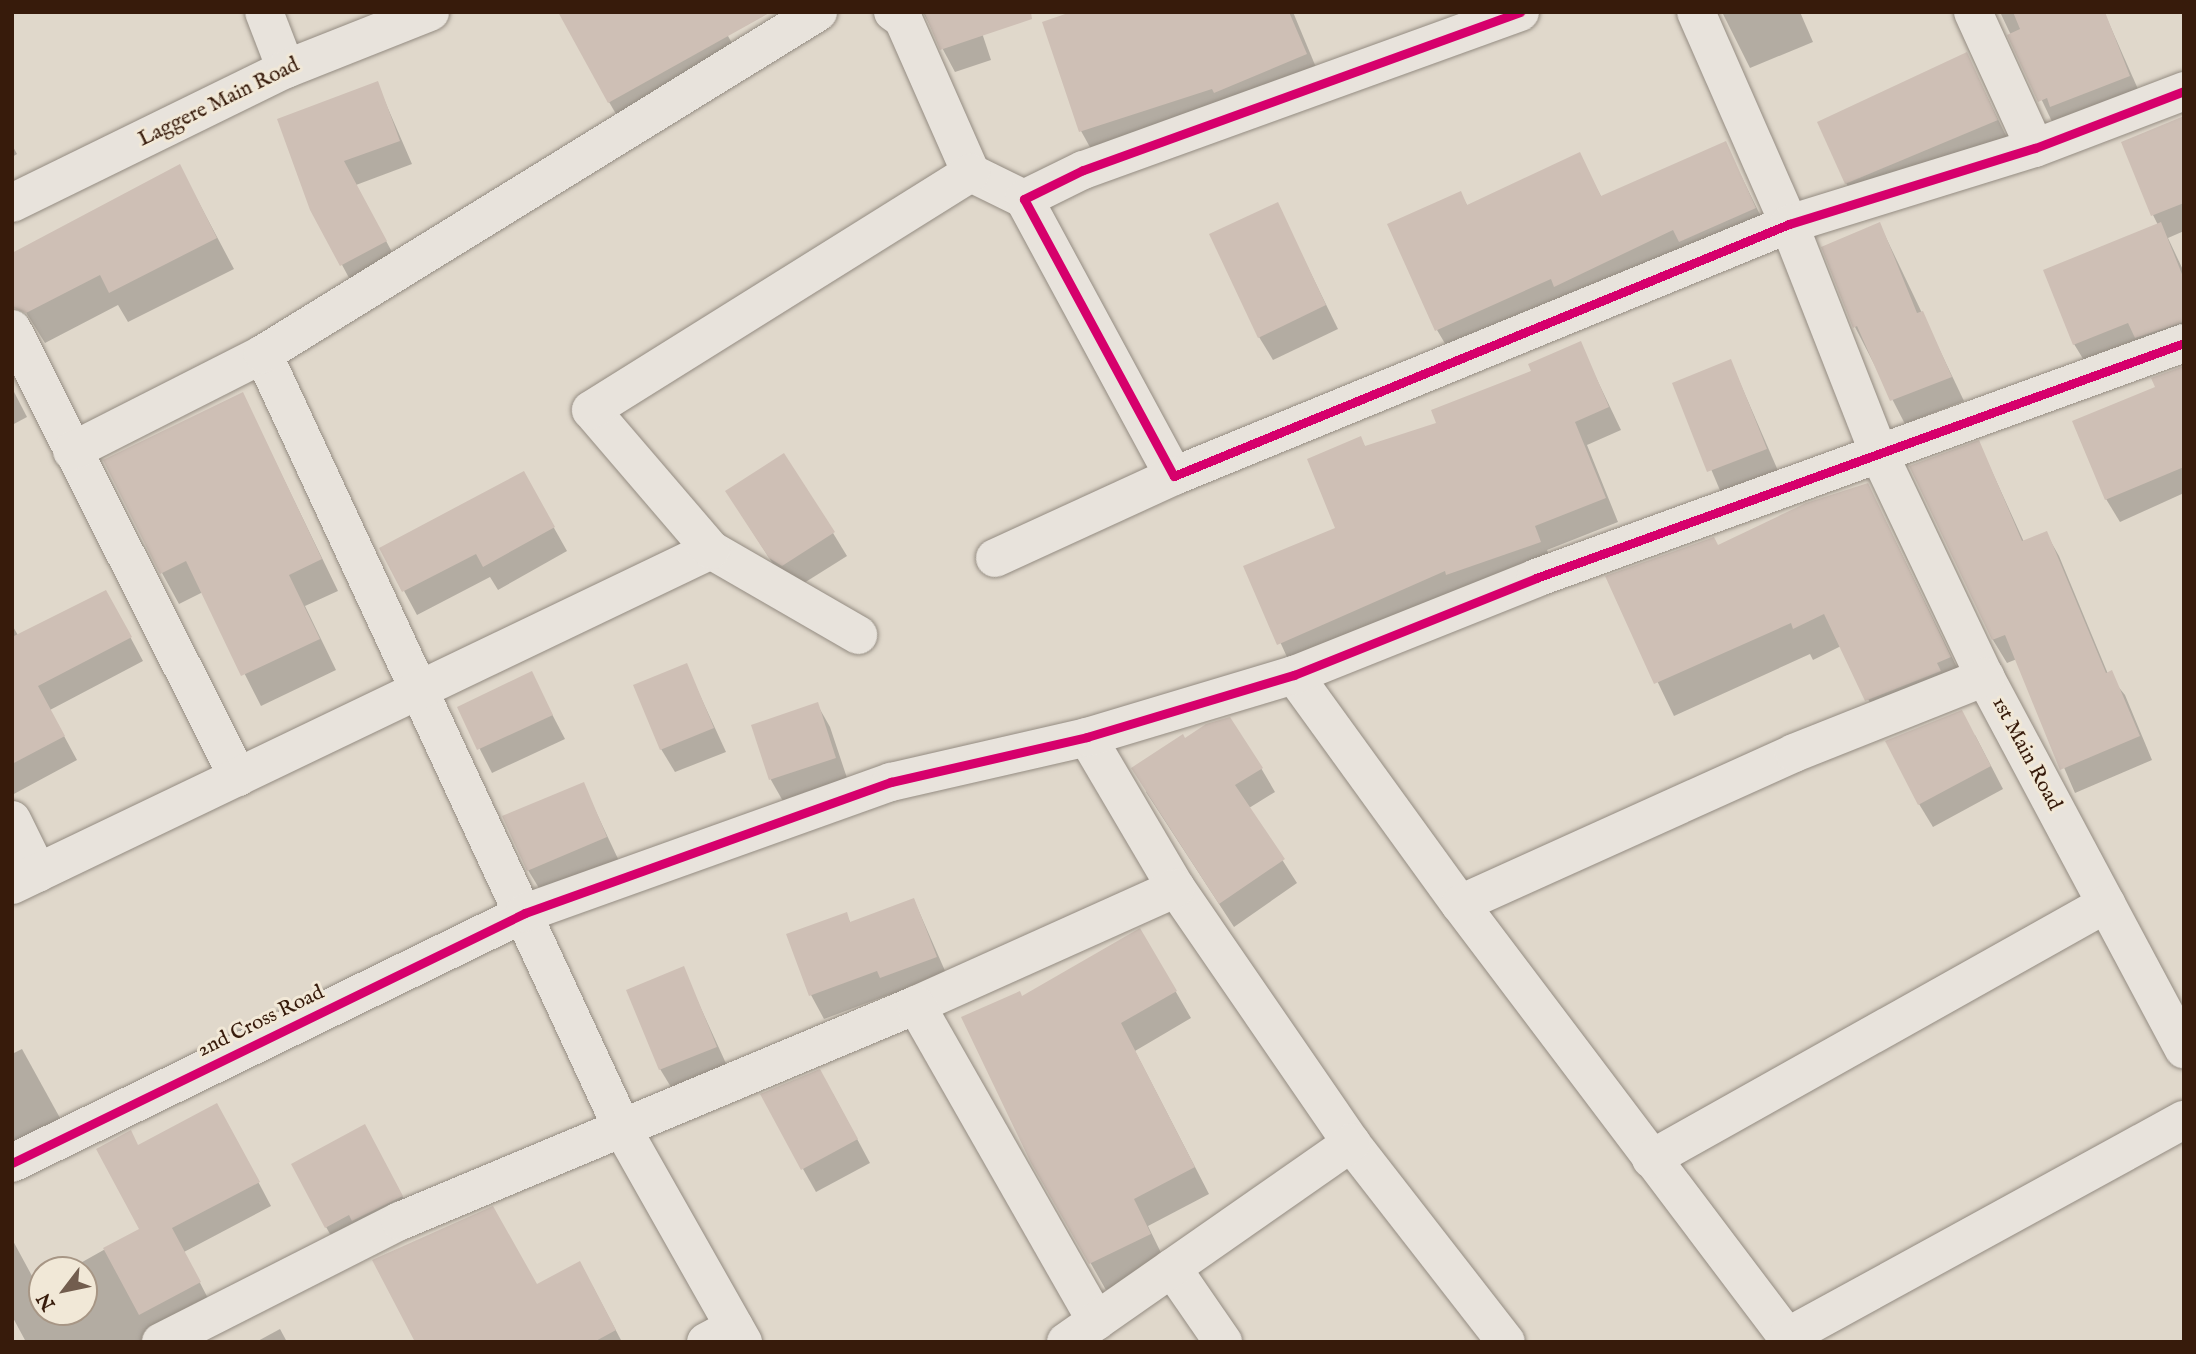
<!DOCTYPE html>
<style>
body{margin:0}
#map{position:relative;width:2196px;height:1354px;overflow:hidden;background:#e0d8cb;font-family:"IM FELL English",serif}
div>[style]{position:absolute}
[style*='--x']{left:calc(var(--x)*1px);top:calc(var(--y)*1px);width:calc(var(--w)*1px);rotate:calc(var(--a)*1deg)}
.shadow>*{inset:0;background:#0003}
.building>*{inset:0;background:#cebfb5}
.roads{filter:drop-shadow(0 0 2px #948c82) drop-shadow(0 0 2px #948c82)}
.minor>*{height:38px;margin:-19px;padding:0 19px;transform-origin:19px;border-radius:19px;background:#e8e3dc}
.cycleway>*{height:9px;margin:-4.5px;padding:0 4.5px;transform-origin:4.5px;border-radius:4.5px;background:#d6006c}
span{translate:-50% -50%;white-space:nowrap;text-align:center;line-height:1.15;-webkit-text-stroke:6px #f1e8d7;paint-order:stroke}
.street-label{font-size:21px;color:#371b0b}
.frame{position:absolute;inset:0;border:14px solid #371b0b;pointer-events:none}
.north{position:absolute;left:28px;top:1256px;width:70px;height:70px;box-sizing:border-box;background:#f1e8d7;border:2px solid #a79685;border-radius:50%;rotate:238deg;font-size:19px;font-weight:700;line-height:28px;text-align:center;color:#371b0b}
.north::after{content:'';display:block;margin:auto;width:24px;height:32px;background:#725d4e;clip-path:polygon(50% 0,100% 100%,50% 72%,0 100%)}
</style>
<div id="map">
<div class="shadow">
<div style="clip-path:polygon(715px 12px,747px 71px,629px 136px,609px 102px)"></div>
<div style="clip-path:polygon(923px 12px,975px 12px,991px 60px,955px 72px)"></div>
<div style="clip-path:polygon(1077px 12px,1293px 12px,1325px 89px,1100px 165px,1081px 131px)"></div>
<div style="clip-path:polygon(1722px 12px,1800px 12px,1813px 42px,1750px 68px)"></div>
<div style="clip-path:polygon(2000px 12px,2104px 12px,2145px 105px,2056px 130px)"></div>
<div style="clip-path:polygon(1967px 55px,2010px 144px,1860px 206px,1846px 183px)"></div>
<div style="clip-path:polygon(377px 83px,412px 164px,356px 185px,399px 265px,355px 289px,312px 209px)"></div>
<div style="clip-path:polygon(2184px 123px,2184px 231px,2168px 238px,2184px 272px,2184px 350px,2088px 367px,2074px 344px,2158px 225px,2153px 215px)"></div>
<div style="clip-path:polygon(1725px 143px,1770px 235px,1453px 357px,1437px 330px,1461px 194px,1468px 207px,1579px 155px,1602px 198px)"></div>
<div style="clip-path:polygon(12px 145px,17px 154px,12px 157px)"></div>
<div style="clip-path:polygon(180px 167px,234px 269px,128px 322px,118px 305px,45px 343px,12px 290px)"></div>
<div style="clip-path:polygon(1277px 204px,1338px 329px,1273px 360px,1259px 337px)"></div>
<div style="clip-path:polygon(1880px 225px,1964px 401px,1905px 424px,1855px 327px,1824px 248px)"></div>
<div style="clip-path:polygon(1580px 344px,1621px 430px,1587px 445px,1618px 522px,1547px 550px,1553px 566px,1292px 668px,1246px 567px,1337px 529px,1360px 438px,1366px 448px,1438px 424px)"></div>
<div style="clip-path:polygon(1731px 362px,1779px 473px,1722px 495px,1675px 384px)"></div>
<div style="clip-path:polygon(2184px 368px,2184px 493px,2120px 522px,2106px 499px,2157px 388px)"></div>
<div style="clip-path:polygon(12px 388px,27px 417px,12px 425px)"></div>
<div style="clip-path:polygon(243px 395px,338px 591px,305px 606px,336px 670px,261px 706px,203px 592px,179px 604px,162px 573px)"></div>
<div style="clip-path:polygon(1979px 443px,2024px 542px,2046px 533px,2059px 556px,2108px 674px,2125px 695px,2152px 760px,2075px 793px,2017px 659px,2007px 663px,1993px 640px,1911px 467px)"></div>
<div style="clip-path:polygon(523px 473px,567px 551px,498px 590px,490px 577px,417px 615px,381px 548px)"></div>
<div style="clip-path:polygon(1868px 485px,1968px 690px,1885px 732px,1841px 646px,1813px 660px,1810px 654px,1674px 716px,1607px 577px,1718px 547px)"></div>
<div style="clip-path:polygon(741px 514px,833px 533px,847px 556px,796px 588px,784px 581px)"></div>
<div style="clip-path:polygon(119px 616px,143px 661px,50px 710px,77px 760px,12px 795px,12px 625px,19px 637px)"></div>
<div style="clip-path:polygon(686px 665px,726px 752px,675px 772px,661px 749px)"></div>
<div style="clip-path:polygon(531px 674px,565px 739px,492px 773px,459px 708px)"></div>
<div style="clip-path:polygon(817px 704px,830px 727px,848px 781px,784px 803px,771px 780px,753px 726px)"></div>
<div style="clip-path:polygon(1975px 735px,2003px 789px,1933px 827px,1919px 804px)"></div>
<div style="clip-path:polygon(1185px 740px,1261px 768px,1275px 792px,1249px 808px,1297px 883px,1234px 927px,1146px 792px)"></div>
<div style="clip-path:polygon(583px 784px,619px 861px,542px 893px,528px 870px)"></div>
<div style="clip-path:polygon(914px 900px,949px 980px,895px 1001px,891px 994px,824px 1019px,811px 995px,846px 914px,851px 924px)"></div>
<div style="clip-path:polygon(1140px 930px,1191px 1018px,1135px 1051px,1209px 1194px,1148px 1226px,1165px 1261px,1106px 1290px,1033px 1162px,1022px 998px)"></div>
<div style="clip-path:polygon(683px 969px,729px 1070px,674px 1092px,660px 1069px)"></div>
<div style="clip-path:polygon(22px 1049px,60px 1118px,12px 1144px,12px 1054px)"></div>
<div style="clip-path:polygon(833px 1094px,870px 1163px,816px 1192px,803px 1169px)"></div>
<div style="clip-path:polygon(230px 1129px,271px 1206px,184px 1252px,212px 1306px,157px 1342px,26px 1342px,12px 1316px,12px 1239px,38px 1287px,42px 1284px,42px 1312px,84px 1312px,84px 1270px,68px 1270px,141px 1229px,138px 1147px)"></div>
<div style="clip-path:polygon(375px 1145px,413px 1216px,337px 1246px,326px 1227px)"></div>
<div style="clip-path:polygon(536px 1286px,593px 1287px,622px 1342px,417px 1342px)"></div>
<div style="clip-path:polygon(280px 1329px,287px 1342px,256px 1342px)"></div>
</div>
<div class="building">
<div style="clip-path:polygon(558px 12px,771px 12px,608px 103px)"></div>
<div style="clip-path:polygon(924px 12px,1031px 12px,1032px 19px,940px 50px)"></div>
<div style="clip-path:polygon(1071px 12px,1289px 12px,1307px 54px,1214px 93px,1212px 89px,1079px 132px,1042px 22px)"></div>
<div style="clip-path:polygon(2013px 12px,2105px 12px,2130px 76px,2050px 107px,2047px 98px,2038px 102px,2007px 35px,2020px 29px)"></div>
<div style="clip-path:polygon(1967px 52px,1998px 120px,1845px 184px,1817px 122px)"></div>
<div style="clip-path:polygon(378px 81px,400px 141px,344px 161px,387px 241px,340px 266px,310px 210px,277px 119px)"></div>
<div style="clip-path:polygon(2184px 116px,2184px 203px,2151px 216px,2121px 142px)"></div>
<div style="clip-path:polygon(1726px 141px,1756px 208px,1679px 242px,1673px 230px,1554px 287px,1551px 279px,1435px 331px,1387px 224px,1461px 191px,1467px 205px,1580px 152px,1601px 196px)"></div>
<div style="clip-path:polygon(180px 164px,217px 238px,109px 293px,100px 275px,26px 313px,12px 307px,12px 253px)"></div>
<div style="clip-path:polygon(1278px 202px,1326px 305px,1258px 338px,1209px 234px)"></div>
<div style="clip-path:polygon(1880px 222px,1917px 313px,1923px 311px,1952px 377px,1890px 401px,1857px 326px,1853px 328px,1821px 247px)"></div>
<div style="clip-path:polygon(2161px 222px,2184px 279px,2184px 322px,2135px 338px,2128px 323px,2073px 345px,2043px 270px)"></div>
<div style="clip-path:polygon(1581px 341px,1609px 407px,1575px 422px,1606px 498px,1535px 526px,1541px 542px,1446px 575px,1445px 571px,1277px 645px,1243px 566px,1335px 528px,1307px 459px,1361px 436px,1365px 446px,1436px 423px,1431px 410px,1531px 371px,1528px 364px)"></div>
<div style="clip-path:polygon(1731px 359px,1767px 449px,1707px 472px,1672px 383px)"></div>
<div style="clip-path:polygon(2184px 366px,2184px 467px,2105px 500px,2072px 421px,2155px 387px,2151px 378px)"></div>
<div style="clip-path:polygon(243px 392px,322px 559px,289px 575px,320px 639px,241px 676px,186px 561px,160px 574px,103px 460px)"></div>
<div style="clip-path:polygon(1979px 440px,2022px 541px,2047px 531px,2106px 673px,2112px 670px,2140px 736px,2060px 770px,2005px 635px,1992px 640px,1909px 466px)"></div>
<div style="clip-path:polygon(784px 453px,835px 532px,782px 566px,769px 558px,725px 491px)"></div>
<div style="clip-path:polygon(524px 471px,555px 527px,483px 567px,476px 554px,402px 592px,379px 548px)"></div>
<div style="clip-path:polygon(1868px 483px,1951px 657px,1937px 663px,1941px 671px,1865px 701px,1824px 614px,1793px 629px,1791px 623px,1654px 684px,1605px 576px,1714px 537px,1718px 545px,1806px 503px)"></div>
<div style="clip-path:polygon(106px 590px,132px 637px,38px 686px,65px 736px,12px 764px,12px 637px)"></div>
<div style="clip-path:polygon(687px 663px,714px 728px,660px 750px,633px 685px)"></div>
<div style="clip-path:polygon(532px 671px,553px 715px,477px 750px,457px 707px)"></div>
<div style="clip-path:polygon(818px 702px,836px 758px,769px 780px,751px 725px)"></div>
<div style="clip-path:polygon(1962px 710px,1991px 766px,1918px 805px,1885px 741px)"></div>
<div style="clip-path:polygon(1230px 717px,1263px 768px,1235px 785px,1285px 859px,1219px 904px,1131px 768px,1183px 734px,1185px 738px,1206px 724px)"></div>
<div style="clip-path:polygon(584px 782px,607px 837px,527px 871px,502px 816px)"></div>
<div style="clip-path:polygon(914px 898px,937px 957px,880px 978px,877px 971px,809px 996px,786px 934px,847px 912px,850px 922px)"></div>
<div style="clip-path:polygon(1140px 928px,1177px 991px,1121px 1023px,1195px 1167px,1134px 1199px,1151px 1234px,1089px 1264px,1031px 1163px,961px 1017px,1020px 991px,1022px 996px)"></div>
<div style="clip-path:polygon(684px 966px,717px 1047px,659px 1070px,626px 990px)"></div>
<div style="clip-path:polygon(820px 1069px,858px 1139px,801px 1170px,760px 1094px)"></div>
<div style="clip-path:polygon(217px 1103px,260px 1182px,172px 1228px,201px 1282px,139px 1315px,103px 1248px,139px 1229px,96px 1149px,131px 1130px,138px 1145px)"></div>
<div style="clip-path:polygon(365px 1124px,403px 1196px,352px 1221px,349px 1215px,325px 1228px,291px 1164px)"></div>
<div style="clip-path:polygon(493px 1206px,537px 1284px,580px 1261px,616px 1330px,594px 1342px,415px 1342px,372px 1260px)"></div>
</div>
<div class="roads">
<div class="minor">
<div style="--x:264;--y:12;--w:61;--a:68.9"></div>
<div style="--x:893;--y:12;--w:12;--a:35"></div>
<div style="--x:903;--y:19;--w:168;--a:66.2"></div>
<div style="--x:971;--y:173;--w:59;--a:26.1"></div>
<div style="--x:1520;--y:12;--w:465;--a:160.1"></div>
<div style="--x:1083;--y:170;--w:66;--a:153.8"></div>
<div style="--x:1024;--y:199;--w:315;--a:61.6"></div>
<div style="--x:1174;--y:476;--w:665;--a:-22.28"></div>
<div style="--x:1789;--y:224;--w:257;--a:-17.2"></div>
<div style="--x:2035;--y:148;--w:160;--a:-20.9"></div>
<div style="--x:1696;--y:12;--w:232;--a:66.3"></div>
<div style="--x:1789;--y:224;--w:247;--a:68.6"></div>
<div style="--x:1879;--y:454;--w:247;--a:64.6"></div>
<div style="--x:1985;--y:677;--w:422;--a:61.9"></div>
<div style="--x:1973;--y:12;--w:149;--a:65.5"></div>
<div style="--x:12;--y:203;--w:305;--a:-26.1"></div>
<div style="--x:286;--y:69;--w:155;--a:-21.6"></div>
<div style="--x:12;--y:329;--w:502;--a:63.23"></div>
<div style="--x:263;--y:354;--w:855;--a:65.11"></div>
<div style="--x:623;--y:1130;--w:244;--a:60.5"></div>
<div style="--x:72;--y:451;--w:214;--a:-26.9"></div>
<div style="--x:263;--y:354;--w:652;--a:-31.64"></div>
<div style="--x:711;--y:550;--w:170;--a:30"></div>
<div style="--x:995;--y:558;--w:197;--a:-24.6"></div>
<div style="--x:1294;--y:675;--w:283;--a:54.1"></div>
<div style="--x:1460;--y:904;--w:549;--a:52.92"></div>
<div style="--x:1087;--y:737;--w:175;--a:59.5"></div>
<div style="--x:1176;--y:888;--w:309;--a:55.5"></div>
<div style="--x:1351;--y:1143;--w:252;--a:52.1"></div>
<div style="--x:12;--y:820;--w:59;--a:63.9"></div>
<div style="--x:12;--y:885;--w:775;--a:-25.61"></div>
<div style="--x:711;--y:550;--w:184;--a:-130.6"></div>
<div style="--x:591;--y:410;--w:448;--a:-32"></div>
<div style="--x:1460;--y:904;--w:367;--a:-24.3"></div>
<div style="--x:1794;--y:753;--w:206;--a:-21.7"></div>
<div style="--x:916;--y:1005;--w:285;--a:-24.2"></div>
<div style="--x:1651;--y:1159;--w:522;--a:-29.27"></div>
<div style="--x:12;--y:1163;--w:571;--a:-25.98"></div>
<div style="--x:525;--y:913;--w:389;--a:-19.7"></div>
<div style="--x:891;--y:782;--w:201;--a:-12.9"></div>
<div style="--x:1087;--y:737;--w:216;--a:-16.7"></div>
<div style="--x:1294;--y:675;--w:261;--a:-21.8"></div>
<div style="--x:1536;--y:578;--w:689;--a:-19.93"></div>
<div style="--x:1172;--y:1268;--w:90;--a:55.4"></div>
<div style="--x:1787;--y:1337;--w:452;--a:-28.7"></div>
<div style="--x:161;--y:1342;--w:268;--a:-26.9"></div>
<div style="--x:400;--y:1221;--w:559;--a:-22.71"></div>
<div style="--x:916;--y:1005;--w:364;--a:60.3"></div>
<div style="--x:706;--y:1342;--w:32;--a:-28"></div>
<div style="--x:1066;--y:1342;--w:348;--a:-34.9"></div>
</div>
</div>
<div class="cycleway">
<div style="--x:1520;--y:12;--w:465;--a:160.1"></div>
<div style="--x:1083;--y:170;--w:66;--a:153.8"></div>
<div style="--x:1024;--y:199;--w:315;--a:61.6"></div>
<div style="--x:1174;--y:476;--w:665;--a:-22.28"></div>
<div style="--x:1789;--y:224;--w:257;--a:-17.2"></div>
<div style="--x:2035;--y:148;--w:160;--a:-20.9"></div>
<div style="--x:12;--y:1163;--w:571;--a:-25.98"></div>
<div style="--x:525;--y:913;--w:389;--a:-19.7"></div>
<div style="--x:891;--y:782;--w:201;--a:-12.9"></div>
<div style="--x:1087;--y:737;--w:216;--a:-16.7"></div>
<div style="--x:1294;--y:675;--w:261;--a:-21.8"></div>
<div style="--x:1536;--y:578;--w:689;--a:-19.93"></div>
</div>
<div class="street-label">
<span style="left:219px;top:103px;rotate:-26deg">Laggere Main Road</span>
<span style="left:2026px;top:754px;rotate:62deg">1st Main Road</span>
<span style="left:261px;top:1022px;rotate:-26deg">2nd Cross Road</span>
</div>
<div class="frame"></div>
<div class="north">N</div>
</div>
